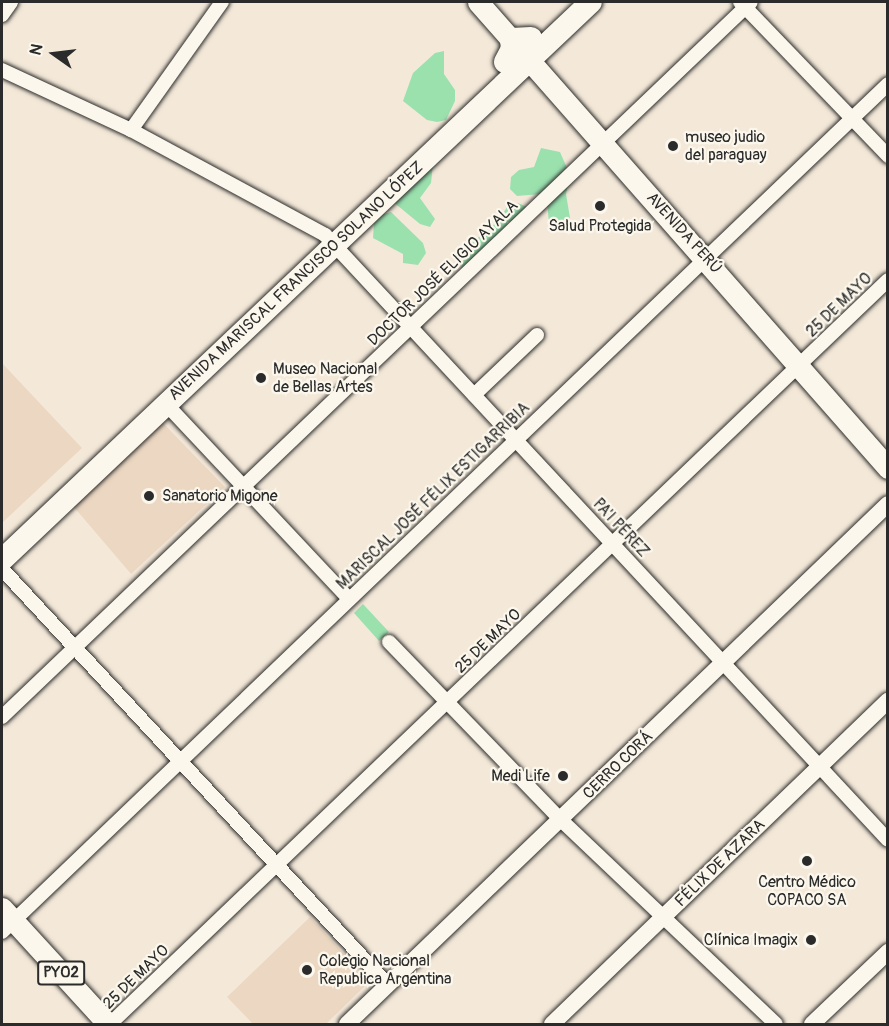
<!DOCTYPE html>
<meta charset="utf-8">
<style>
body{margin:0}
#map{position:relative;width:889px;height:1026px;overflow:hidden;background:#f4e9d9;font-family:Pangolin,sans-serif}
div>[style]{position:absolute}
[style*='--x']{left:calc(var(--x)*1px);top:calc(var(--y)*1px);width:calc(var(--w)*1px);rotate:calc(var(--a)*1deg)}
.built>*{inset:0;background:#ecd8c2}
.green>*{inset:0;background:#9be1ae}
.roads{filter:drop-shadow(0 0 2px #2b2b2b) drop-shadow(0 0 2px #2b2b2b)}
.minor>*{height:14px;margin:-7px;padding:0 7px;transform-origin:7px;border-radius:7px;background:#fbf7ec}
.tertiary>*{height:16px;margin:-8px;padding:0 8px;transform-origin:8px;border-radius:8px;background:#fbf7ec}
.primary>*{height:21px;margin:-10.5px;padding:0 10.5px;transform-origin:10.5px;border-radius:10.5px;background:#fbf7ec}
.trunk>*{height:22px;margin:-11px;padding:0 11px;transform-origin:11px;border-radius:11px;background:#fbf7ec}
.dots>*{width:16px;height:16px;translate:-50% -50%;box-sizing:border-box;border:3px solid #fbf7ec;border-radius:50%}
span{translate:-50% -50%;white-space:nowrap;text-align:center;line-height:1.15;-webkit-text-stroke:4.5px #fbf7ec;paint-order:stroke}
.shield-label span{padding:2px 4px;background:#fbf7ec;border:2px solid;border-radius:4px;-webkit-text-stroke-width:0}
.shield-label{font-size:15px;color:#2b2b2b;font-weight:700}
.poi-label{font-size:16px;color:#2b2b2b}
.left{translate:0 -50%;text-align:left}
.right{translate:-100% -50%;text-align:right}
.street-label{font-size:16px;color:#2b2b2b}
.frame{position:absolute;inset:0;border:3px solid #2b2b2b;pointer-events:none}
.north{position:absolute;left:24px;top:24px;width:60px;height:60px;-webkit-text-stroke:4px #fbf7ec;paint-order:stroke;rotate:284deg;font-size:16px;font-weight:700;line-height:24px;text-align:center;color:#2b2b2b}
.north::after{content:'';display:block;margin:auto;width:21px;height:27px;background:#2b2b2b;clip-path:polygon(50% 0,100% 100%,50% 72%,0 100%)}
</style>
<div id="map">
<div class="built">
<div style="clip-path:polygon(2px 363px,82px 448px,2px 523px)"></div>
<div style="clip-path:polygon(162px 422px,225px 487px,131px 574px,73px 506px)"></div>
<div style="clip-path:polygon(310px 917px,367px 979px,366px 985px,326px 1024px,253px 1024px,227px 997px)"></div>
</div>
<div class="green">
<div style="clip-path:polygon(444px 51px,444px 74px,455px 90px,455px 101px,446px 120px,437px 122px,427px 120px,403px 101px,413px 73px,435px 53px)"></div>
<div style="clip-path:polygon(541px 148px,560px 152px,570px 175px,566px 194px,570px 218px,563px 230px,549px 223px,547px 202px,541px 194px,517px 196px,510px 189px,511px 177px,519px 170px,534px 167px)"></div>
<div style="clip-path:polygon(433px 164px,431px 183px,420px 198px,435px 219px,430px 227px,420px 224px,392px 201px)"></div>
<div style="clip-path:polygon(518px 203px,527px 207px,516px 221px,507px 222px,508px 227px,465px 271px,461px 268px,468px 246px,496px 223px,508px 206px)"></div>
<div style="clip-path:polygon(391px 212px,423px 243px,426px 253px,418px 265px,403px 263px,403px 254px,373px 238px,374px 223px,381px 215px)"></div>
<div style="clip-path:polygon(363px 604px,389px 632px,379px 641px,354px 613px)"></div>
</div>
<div class="roads">
<div class="minor">
<div style="--x:740;--y:2;--w:214;--a:46.1"></div>
<div style="--x:2;--y:15;--w:16;--a:-55"></div>
<div style="--x:2;--y:70;--w:142;--a:24.9"></div>
<div style="--x:131;--y:130;--w:221;--a:28.4"></div>
<div style="--x:325;--y:235;--w:826;--a:47.06"></div>
<div style="--x:131;--y:130;--w:157;--a:-54.6"></div>
<div style="--x:474;--y:395;--w:87;--a:-43.6"></div>
<div style="--x:166;--y:404;--w:266;--a:46.8"></div>
<div style="--x:2;--y:569;--w:567;--a:47.14"></div>
<div style="--x:389;--y:642;--w:248;--a:46"></div>
<div style="--x:561;--y:820;--w:296;--a:43.5"></div>
<div style="--x:2;--y:717;--w:1035;--a:-43.67"></div>
<div style="--x:2;--y:932;--w:1226;--a:-43.74"></div>
<div style="--x:110;--y:1024;--w:1076;--a:-43.72"></div>
</div>
<div class="tertiary">
<div style="--x:347;--y:1024;--w:750;--a:-43.87"></div>
<div style="--x:552;--y:1024;--w:466;--a:-43.9"></div>
<div style="--x:812;--y:1024;--w:105;--a:-43.5"></div>
</div>
<div class="primary">
<div style="--x:478;--y:2;--w:621;--a:48.66"></div>
<div style="--x:2;--y:908;--w:157;--a:47.6"></div>
</div>
<div class="trunk">
<div style="--x:505;--y:62;--w:15;--a:-62"></div>
<div style="--x:512;--y:49;--w:10;--a:-96"></div>
<div style="--x:511;--y:39;--w:20;--a:-3"></div>
<div style="--x:2;--y:560;--w:811;--a:-43.45"></div>
</div>
</div>
<div class="dots">
<div style="left:673px;top:146px;background:#2b2b2b"></div>
<div style="left:600px;top:206px;background:#2b2b2b"></div>
<div style="left:261px;top:378px;background:#2b2b2b"></div>
<div style="left:149px;top:496px;background:#2b2b2b"></div>
<div style="left:563px;top:776px;background:#2b2b2b"></div>
<div style="left:807px;top:861px;background:#2b2b2b"></div>
<div style="left:811px;top:940px;background:#2b2b2b"></div>
<div style="left:307px;top:970px;background:#2b2b2b"></div>
</div>
<div class="shield-label">
<span style="left:61px;top:973px">PY02</span>
</div>
<div class="poi-label">
<span class="left" style="left:685px;top:146px">museo judio<br>del paraguay</span>
<span style="left:600px;top:226px">Salud Protegida</span>
<span class="left" style="left:273px;top:378px">Museo Nacional<br>de Bellas Artes</span>
<span class="left" style="left:162px;top:496px">Sanatorio Migone</span>
<span class="right" style="left:550px;top:776px">Medi Life</span>
<span style="left:807px;top:891px">Centro Médico<br>COPACO SA</span>
<span class="right" style="left:798px;top:940px">Clínica Imagix</span>
<span class="left" style="left:319px;top:970px">Colegio Nacional<br>Republica Argentina</span>
</div>
<div class="street-label">
<span style="left:684px;top:233px;rotate:48deg">AVENIDA PERÚ</span>
<span style="left:443px;top:273px;rotate:-44deg">DOCTOR JOSÉ ELIGIO AYALA</span>
<span style="left:296px;top:281px;rotate:-43deg">AVENIDA MARISCAL FRANCISCO SOLANO LÓPEZ</span>
<span style="left:839px;top:305px;rotate:-44deg">25 DE MAYO</span>
<span style="left:433px;top:496px;rotate:-44deg">MARISCAL JOSÉ FÉLIX ESTIGARRIBIA</span>
<span style="left:621px;top:528px;rotate:47deg">PA'I PÉREZ</span>
<span style="left:488px;top:641px;rotate:-44deg">25 DE MAYO</span>
<span style="left:618px;top:765px;rotate:-44deg">CERRO CORÁ</span>
<span style="left:720px;top:863px;rotate:-44deg">FÉLIX DE AZARA</span>
<span style="left:136px;top:977px;rotate:-44deg">25 DE MAYO</span>
</div>
<div class="frame"></div>
<div class="north">N</div>
</div>
